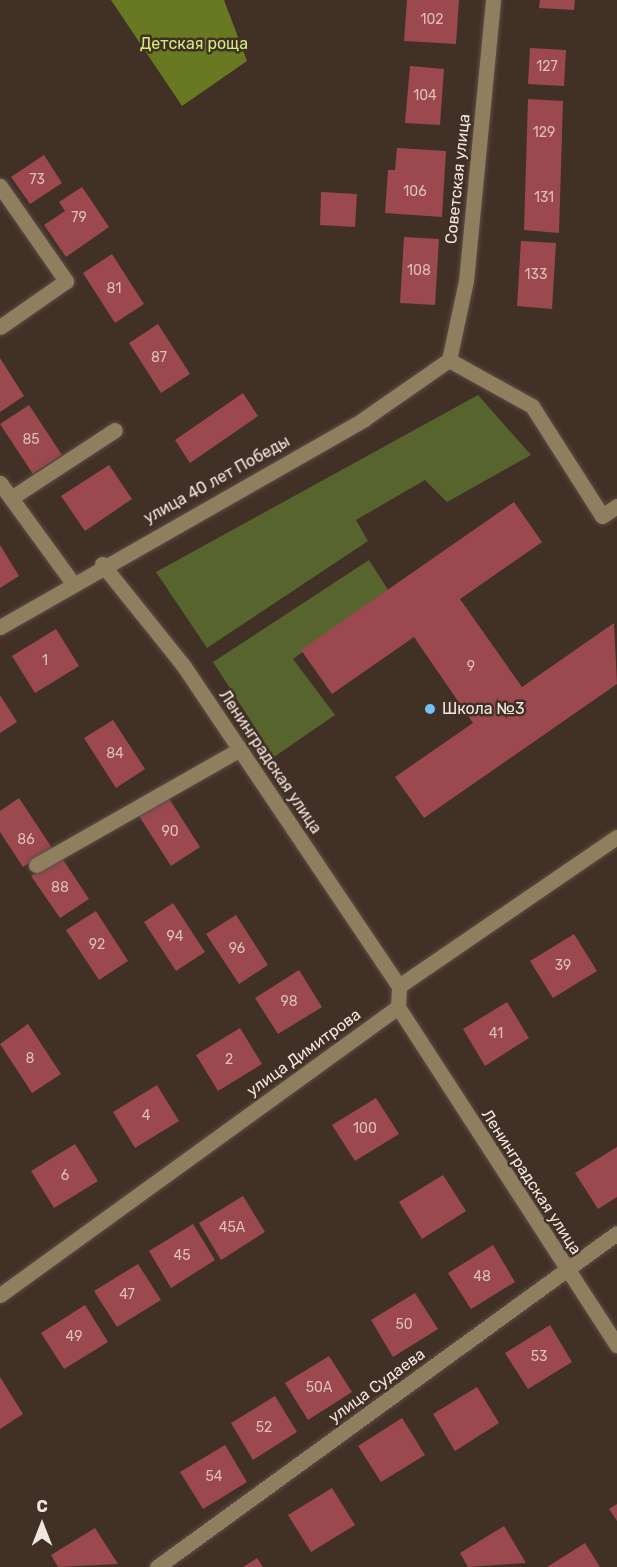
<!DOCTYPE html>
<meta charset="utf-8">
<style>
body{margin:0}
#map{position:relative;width:617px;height:1567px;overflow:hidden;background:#413026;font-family:Rubik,sans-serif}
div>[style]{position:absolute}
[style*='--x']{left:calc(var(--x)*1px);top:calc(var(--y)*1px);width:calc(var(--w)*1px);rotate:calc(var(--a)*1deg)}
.green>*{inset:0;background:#58642e}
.forest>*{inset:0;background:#687921}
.building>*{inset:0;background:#9c484f}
.roads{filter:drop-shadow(0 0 2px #5d4d44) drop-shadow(0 0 2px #5d4d44)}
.minor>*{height:15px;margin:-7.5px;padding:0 7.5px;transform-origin:7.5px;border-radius:7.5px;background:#8f7f5e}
.dots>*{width:16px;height:16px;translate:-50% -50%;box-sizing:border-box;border:3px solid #413026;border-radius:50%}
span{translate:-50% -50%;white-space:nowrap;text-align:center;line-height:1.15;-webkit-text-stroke:5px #413026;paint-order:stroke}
.number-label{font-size:14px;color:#dcbebb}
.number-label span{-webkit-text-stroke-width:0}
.park-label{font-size:16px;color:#d3ec7b}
.street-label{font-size:16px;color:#f1e6df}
.poi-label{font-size:16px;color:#f1e6df}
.left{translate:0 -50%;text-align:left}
.north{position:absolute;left:12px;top:1495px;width:60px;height:60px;-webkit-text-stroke:4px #413026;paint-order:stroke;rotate:0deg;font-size:16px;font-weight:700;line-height:24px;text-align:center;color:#f1e6df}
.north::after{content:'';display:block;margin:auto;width:21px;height:27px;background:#f1e6df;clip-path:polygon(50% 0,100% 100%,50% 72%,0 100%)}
</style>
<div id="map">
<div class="green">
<div style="clip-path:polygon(478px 395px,531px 455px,447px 502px,425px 480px,356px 520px,368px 541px,207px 648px,156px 572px)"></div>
<div style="clip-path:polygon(369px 560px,388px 590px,293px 659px,335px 715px,274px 757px,213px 662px)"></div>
</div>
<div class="forest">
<div style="clip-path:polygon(111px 0,224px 0,247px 61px,182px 106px)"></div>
</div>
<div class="building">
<div style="clip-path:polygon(407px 0,459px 0,456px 44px,404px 41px)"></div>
<div style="clip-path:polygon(540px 0,575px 0,574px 10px,539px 8px)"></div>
<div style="clip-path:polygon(530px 48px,566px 50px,564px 86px,528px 84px)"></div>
<div style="clip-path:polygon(410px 66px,444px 69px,440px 125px,405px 123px)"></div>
<div style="clip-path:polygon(528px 99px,563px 101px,559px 233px,524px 230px)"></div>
<div style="clip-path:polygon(397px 148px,446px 151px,442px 217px,385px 213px,388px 170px,395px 170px)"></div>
<div style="clip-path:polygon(44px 155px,62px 183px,30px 204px,11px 177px)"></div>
<div style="clip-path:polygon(82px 187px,109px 227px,66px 257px,44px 225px,65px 211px,59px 202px)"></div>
<div style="clip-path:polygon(321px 192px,357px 194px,355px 227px,320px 225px)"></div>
<div style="clip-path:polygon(404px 237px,439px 239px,435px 305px,400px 303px)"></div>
<div style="clip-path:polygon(521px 241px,556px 243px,552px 309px,517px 306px)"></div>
<div style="clip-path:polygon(112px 254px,144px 304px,115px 323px,83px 273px)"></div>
<div style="clip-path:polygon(158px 324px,190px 374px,161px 393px,129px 343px)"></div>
<div style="clip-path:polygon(0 358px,24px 396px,0 412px)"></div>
<div style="clip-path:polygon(243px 393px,258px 416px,190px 463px,175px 440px)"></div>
<div style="clip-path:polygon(29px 405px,62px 455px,33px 474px,0 424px)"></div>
<div style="clip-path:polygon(109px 465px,132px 499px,85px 531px,61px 496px)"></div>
<div style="clip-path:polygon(514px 502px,542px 542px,460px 599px,522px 687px,614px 623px,617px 684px,424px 818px,395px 777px,473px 723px,414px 637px,332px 694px,301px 650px)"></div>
<div style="clip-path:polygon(0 545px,19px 576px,0 588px)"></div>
<div style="clip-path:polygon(56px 629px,79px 666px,35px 693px,12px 656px)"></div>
<div style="clip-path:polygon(0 695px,17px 722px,0 733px)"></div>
<div style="clip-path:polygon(113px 720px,145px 769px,116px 788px,84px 738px)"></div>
<div style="clip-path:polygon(168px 797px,200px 847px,171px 866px,139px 816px)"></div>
<div style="clip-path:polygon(19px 798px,52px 848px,23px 867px,0 832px,0 811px)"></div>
<div style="clip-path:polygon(62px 858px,89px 899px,60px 918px,31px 876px)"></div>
<div style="clip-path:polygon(173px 903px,205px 952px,176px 971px,144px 922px)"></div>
<div style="clip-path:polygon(96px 911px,128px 961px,99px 980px,66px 930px)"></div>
<div style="clip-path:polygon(236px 915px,268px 965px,239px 984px,206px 934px)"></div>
<div style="clip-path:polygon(574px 934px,597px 971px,553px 998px,530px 961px)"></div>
<div style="clip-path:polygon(299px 970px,322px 1007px,278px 1034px,255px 998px)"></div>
<div style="clip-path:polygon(507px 1002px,529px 1038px,485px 1066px,463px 1029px)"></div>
<div style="clip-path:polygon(28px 1024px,61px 1074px,32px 1093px,0 1044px)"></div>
<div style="clip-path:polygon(240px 1028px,262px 1064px,218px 1091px,196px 1055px)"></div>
<div style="clip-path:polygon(157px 1085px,179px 1121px,135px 1148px,113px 1112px)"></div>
<div style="clip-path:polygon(376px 1098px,399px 1134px,355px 1161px,332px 1125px)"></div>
<div style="clip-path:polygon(75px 1144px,98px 1181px,54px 1208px,31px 1171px)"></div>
<div style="clip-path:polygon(617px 1147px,617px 1197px,598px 1209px,575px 1173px)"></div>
<div style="clip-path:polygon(443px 1175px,466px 1211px,422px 1239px,399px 1202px)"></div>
<div style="clip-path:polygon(243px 1196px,265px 1232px,221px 1260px,199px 1223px)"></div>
<div style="clip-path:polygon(193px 1224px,215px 1260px,171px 1288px,149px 1251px)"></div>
<div style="clip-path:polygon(493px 1245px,515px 1282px,471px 1309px,448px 1273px)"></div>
<div style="clip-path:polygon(138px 1264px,161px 1300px,117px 1327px,94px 1291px)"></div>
<div style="clip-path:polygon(415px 1293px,438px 1329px,393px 1357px,371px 1320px)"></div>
<div style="clip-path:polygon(85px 1305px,108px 1342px,64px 1369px,41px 1333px)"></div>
<div style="clip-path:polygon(550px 1325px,572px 1362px,528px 1389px,505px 1353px)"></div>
<div style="clip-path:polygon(329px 1356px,352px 1392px,308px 1420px,285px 1383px)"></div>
<div style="clip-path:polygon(0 1377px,23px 1414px,0 1429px)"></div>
<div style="clip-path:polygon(477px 1387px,499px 1423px,455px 1451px,433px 1414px)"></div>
<div style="clip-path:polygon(275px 1396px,297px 1432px,253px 1460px,231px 1423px)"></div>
<div style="clip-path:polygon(402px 1418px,425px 1455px,381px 1482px,358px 1446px)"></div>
<div style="clip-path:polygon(225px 1445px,247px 1482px,203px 1509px,180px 1472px)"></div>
<div style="clip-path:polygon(332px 1488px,355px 1525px,311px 1552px,288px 1515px)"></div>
<div style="clip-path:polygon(617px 1504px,617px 1521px,609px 1509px)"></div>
<div style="clip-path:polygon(504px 1526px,526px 1563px,468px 1567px,460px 1553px)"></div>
<div style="clip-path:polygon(95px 1528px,118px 1564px,58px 1567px,51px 1555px)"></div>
<div style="clip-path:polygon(585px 1543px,600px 1567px,547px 1567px)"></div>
<div style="clip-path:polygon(257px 1558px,263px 1567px,243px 1567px)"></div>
</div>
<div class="roads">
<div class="minor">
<div style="--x:0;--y:186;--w:116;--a:55.2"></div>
<div style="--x:66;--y:281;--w:80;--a:145.1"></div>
<div style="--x:449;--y:360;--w:81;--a:-77.9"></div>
<div style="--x:466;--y:281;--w:282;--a:-84.5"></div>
<div style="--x:449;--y:360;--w:95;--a:29"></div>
<div style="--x:532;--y:406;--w:130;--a:57.5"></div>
<div style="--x:602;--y:516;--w:18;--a:-34"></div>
<div style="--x:0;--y:483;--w:122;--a:54"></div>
<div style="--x:11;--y:498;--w:124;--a:-33.2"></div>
<div style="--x:102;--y:564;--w:129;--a:51.3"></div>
<div style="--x:183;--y:665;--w:387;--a:56.1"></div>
<div style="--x:0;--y:627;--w:419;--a:-29.7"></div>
<div style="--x:364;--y:419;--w:103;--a:-34.8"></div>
<div style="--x:36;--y:865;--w:235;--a:-29.6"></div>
<div style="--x:398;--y:1007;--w:403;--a:57.1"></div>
<div style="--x:0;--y:1295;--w:491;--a:-35.9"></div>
<div style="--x:398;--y:1007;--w:21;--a:-87"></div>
<div style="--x:399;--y:986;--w:264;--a:-34.4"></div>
<div style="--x:157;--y:1567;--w:568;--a:-35.98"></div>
</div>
</div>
<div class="dots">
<div style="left:430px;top:709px;background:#73c1f5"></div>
</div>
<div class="number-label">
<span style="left:432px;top:20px">102</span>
<span style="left:547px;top:67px">127</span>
<span style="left:425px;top:96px">104</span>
<span style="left:544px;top:133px">129</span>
<span style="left:37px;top:180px">73</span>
<span style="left:415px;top:192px">106</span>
<span style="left:544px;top:198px">131</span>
<span style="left:79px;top:218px">79</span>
<span style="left:419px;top:271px">108</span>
<span style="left:536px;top:275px">133</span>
<span style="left:114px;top:289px">81</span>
<span style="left:159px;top:358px">87</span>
<span style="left:31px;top:440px">85</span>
<span style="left:45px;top:661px">1</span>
<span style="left:471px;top:667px">9</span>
<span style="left:115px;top:754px">84</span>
<span style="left:170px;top:832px">90</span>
<span style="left:26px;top:840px">86</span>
<span style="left:60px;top:888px">88</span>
<span style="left:175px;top:937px">94</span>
<span style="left:97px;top:945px">92</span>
<span style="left:237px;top:949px">96</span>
<span style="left:563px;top:966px">39</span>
<span style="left:289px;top:1002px">98</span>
<span style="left:496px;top:1034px">41</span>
<span style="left:30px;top:1059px">8</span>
<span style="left:229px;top:1060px">2</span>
<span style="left:146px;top:1116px">4</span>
<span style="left:365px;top:1129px">100</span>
<span style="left:65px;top:1176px">6</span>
<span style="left:232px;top:1228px">45А</span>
<span style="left:182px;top:1256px">45</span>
<span style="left:482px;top:1277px">48</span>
<span style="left:127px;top:1295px">47</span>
<span style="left:404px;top:1325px">50</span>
<span style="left:74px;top:1337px">49</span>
<span style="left:539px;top:1357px">53</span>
<span style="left:319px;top:1388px">50А</span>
<span style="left:264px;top:1428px">52</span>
<span style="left:214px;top:1477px">54</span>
</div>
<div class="park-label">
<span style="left:194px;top:44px">Детская роща</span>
</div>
<div class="street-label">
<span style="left:458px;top:179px;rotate:-84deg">Советская улица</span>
<span style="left:217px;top:480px;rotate:-29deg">улица 40 лет Победы</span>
<span style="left:270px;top:762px;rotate:56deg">Ленинградская улица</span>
<span style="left:304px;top:1053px;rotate:-36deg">улица Димитрова</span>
<span style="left:531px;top:1182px;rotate:57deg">Ленинградская улица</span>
<span style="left:377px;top:1386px;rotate:-36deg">улица Судаева</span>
</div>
<div class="poi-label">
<span class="left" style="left:442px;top:709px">Школа №3</span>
</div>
<div class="north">С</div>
</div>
